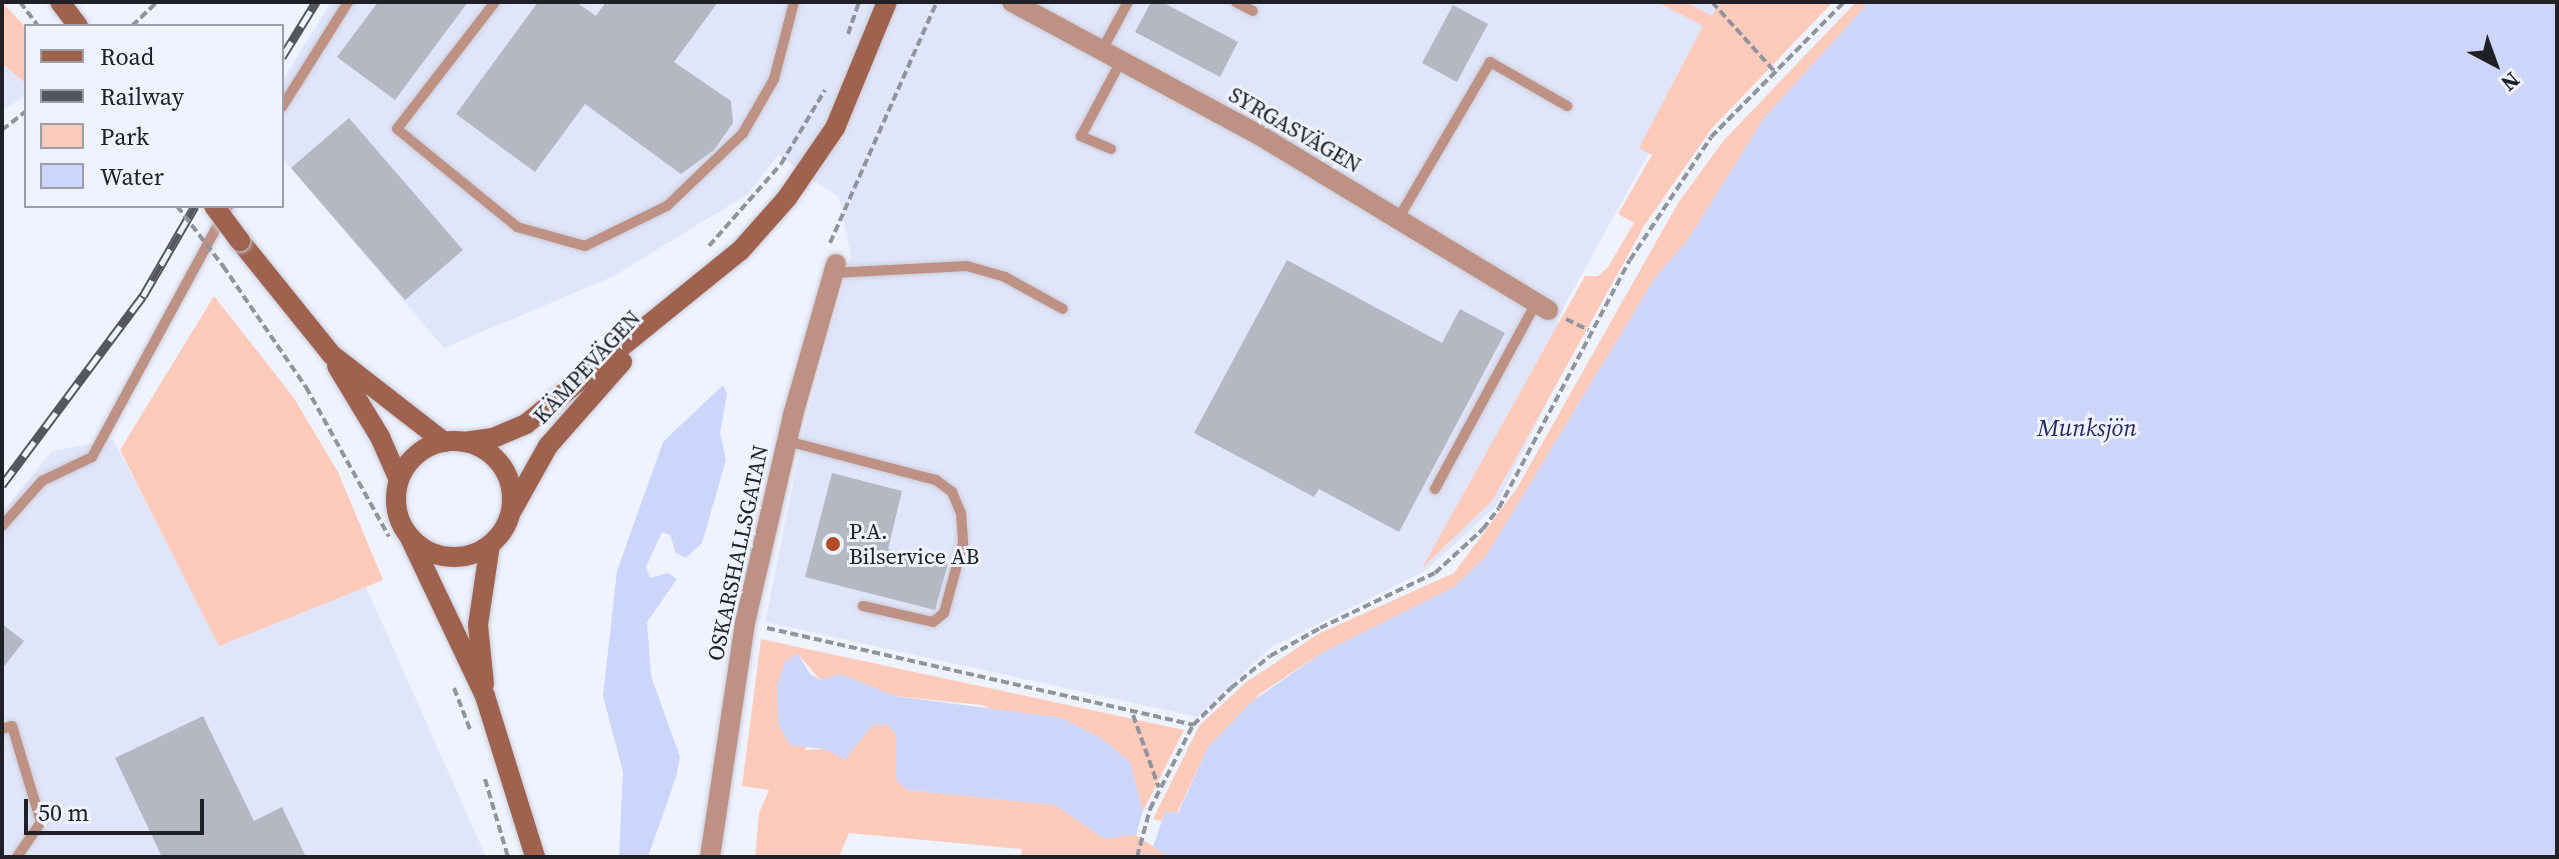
<!DOCTYPE html>
<meta charset="utf-8">
<style>
body{margin:0}
#map{position:relative;width:2559px;height:859px;overflow:hidden;background:#eff2ff;font-family:"Source Serif 4",serif}
div>[style]{position:absolute}
[style*='--x']{left:calc(var(--x)*1px);top:calc(var(--y)*1px);width:calc(var(--w)*1px);rotate:calc(var(--a)*1deg)}
.built>*{inset:0;background:#e1e5f9}
.green>*{inset:0;background:#fecbba}
.water>*{inset:0;background:#ced5fb}
.building>*{inset:0;background:#b5b7c3}
.path>*{height:4px;margin-top:-2px;transform-origin:0;background:repeating-linear-gradient(90deg,#92949d 0 8px,transparent 0 12px)}
.roads{filter:drop-shadow(0 0 2px #caccd8) drop-shadow(0 0 2px #caccd8)}
.lane>*{height:10px;margin:-5px;padding:0 5px;transform-origin:5px;border-radius:5px;background:#bd9183}
.street>*{height:20px;margin:-10px;padding:0 10px;transform-origin:10px;border-radius:10px;background:#bd9183}
.secondary>*{height:20px;margin:-10px;padding:0 10px;transform-origin:10px;border-radius:10px;background:#9f624e}
.secondary>.ring{margin:-10px;padding:0;box-sizing:content-box;background:none;border:20px solid #9f624e;border-radius:50%}
.rail>*{height:9px;margin-top:-4.5px;transform-origin:0;background:repeating-linear-gradient(90deg,#eff2ff 0 18px,#56575e 0 36px);box-sizing:border-box;border-block:2px solid #56575e}
.path-bridge>*{height:4px;margin-top:-2px;transform-origin:0;background:repeating-linear-gradient(90deg,#92949d 0 8px,transparent 0 12px)}
.bridges{filter:drop-shadow(0 0 2px #caccd8) drop-shadow(0 0 2px #caccd8)}
.secondary-bridge>*{height:20px;margin:-10px;padding:0 10px;transform-origin:10px;border-radius:10px;background:#9f624e}
.dots>*{width:22px;height:22px;translate:-50% -50%;box-sizing:border-box;border:4px solid #eff2ff;border-radius:50%}
span{translate:-50% -50%;white-space:nowrap;text-align:center;line-height:1.15;-webkit-text-stroke:6px #eff2ff;paint-order:stroke}
.street-label{font-size:22px;color:#202126}
.poi-label{font-size:22px;color:#202126}
.left{translate:0 -50%;text-align:left}
.water-label{font-size:24px;color:#25285f;font-style:italic}
.frame{position:absolute;inset:0;border:4px solid #202126;pointer-events:none}
.legend{position:absolute;left:24px;top:24px;width:260px;height:184px;box-sizing:border-box;background:#eff2ff;border:2px solid #9c9ea8;margin:0;padding:10px 14px;list-style:none;font-size:24px;color:#202126}
.legend li{display:flex;align-items:center;gap:16px;height:40px}
.legend b{width:40px;border:2px solid #9c9ea8}
.north{position:absolute;left:2455px;top:24px;width:80px;height:80px;-webkit-text-stroke:6px #eff2ff;paint-order:stroke;rotate:139deg;font-size:22px;font-weight:700;line-height:32px;text-align:center;color:#202126}
.north::after{content:'';display:block;margin:auto;width:28px;height:36px;background:#202126;clip-path:polygon(50% 0,100% 100%,50% 72%,0 100%)}
.scale{position:absolute;left:24px;top:799px;width:180px;height:36px;box-sizing:border-box;border:4px solid #202126;border-top:0;padding-left:10px;font-size:24px;line-height:28px;white-space:nowrap;color:#202126;-webkit-text-stroke:6px #eff2ff;paint-order:stroke}
</style>
<div id="map">
<div class="built">
<div style="clip-path:polygon(331px 2px,1732px 2px,1556px 321px,1581px 334px,1495px 507px,1425px 571px,1271px 647px,1197px 717px,765px 622px,806px 421px,851px 256px,839px 197px,778px 155px,748px 194px,614px 276px,444px 348px,282px 158px,282px 81px)"></div>
<div style="clip-path:polygon(2px 63px,26px 84px,26px 95px,2px 111px)"></div>
<div style="clip-path:polygon(113px 440px,220px 641px,358px 569px,486px 857px,2px 857px,2px 513px,52px 451px)"></div>
</div>
<div class="green">
<div style="clip-path:polygon(2px 2px,26px 28px,26px 84px,2px 63px)"></div>
<div style="clip-path:polygon(1657px 2px,1686px 2px,1712px 16px,1720px 2px,1833px 2px,1712px 128px,1644px 226px,1492px 501px,1422px 568px,1585px 276px,1598px 276px,1608px 267px,1634px 223px,1618px 214px,1652px 155px,1639px 148px,1703px 26px)"></div>
<div style="clip-path:polygon(1856px 2px,1869px 2px,1764px 118px,1687px 241px,1656px 276px,1486px 556px,1454px 587px,1320px 654px,1261px 693px,1208px 747px,1177px 813px,1165px 812px,1162px 821px,1153px 819px,1199px 726px,1245px 683px,1318px 634px,1454px 573px,1517px 488px,1678px 203px,1724px 140px)"></div>
<div style="clip-path:polygon(214px 296px,294px 398px,338px 472px,383px 580px,219px 646px,120px 450px)"></div>
<div style="clip-path:polygon(761px 639px,1184px 730px,1143px 811px,1130px 762px,981px 705px,895px 696px,840px 674px,820px 680px,798px 654px,806px 750px,824px 749px,845px 759px,873px 725px,887px 725px,896px 734px,896px 769px,907px 790px,1055px 805px,1104px 838px,1136px 835px,1169px 857px,1021px 857px,1022px 849px,849px 833px,839px 857px,755px 857px,759px 813px,769px 790px,742px 786px)"></div>
</div>
<div class="water">
<div style="clip-path:polygon(1869px 2px,2557px 2px,2557px 857px,1169px 857px,1153px 847px,1165px 812px,1178px 813px,1208px 747px,1251px 702px,1320px 654px,1454px 587px,1486px 556px,1656px 276px,1687px 241px,1764px 118px)"></div>
<div style="clip-path:polygon(723px 385px,727px 394px,720px 433px,726px 460px,702px 543px,686px 558px,676px 553px,670px 535px,662px 532px,646px 567px,650px 578px,668px 573px,677px 579px,647px 622px,651px 676px,680px 757px,676px 777px,648px 857px,619px 857px,623px 772px,603px 696px,617px 571px,663px 442px)"></div>
<div style="clip-path:polygon(798px 654px,810px 674px,820px 680px,840px 674px,895px 696px,1062px 718px,1103px 739px,1130px 762px,1143px 811px,1136px 835px,1104px 839px,1055px 805px,907px 790px,896px 780px,896px 734px,887px 725px,873px 725px,845px 759px,824px 749px,790px 745px,778px 724px,777px 686px,785px 661px)"></div>
</div>
<div class="building">
<div style="clip-path:polygon(378px 2px,468px 2px,395px 100px,337px 57px)"></div>
<div style="clip-path:polygon(538px 2px,576px 2px,596px 16px,606px 2px,718px 2px,674px 62px,731px 101px,733px 123px,714px 150px,681px 174px,585px 104px,535px 172px,456px 114px)"></div>
<div style="clip-path:polygon(1151px 2px,1162px 2px,1238px 42px,1220px 77px,1135px 32px)"></div>
<div style="clip-path:polygon(1453px 5px,1488px 24px,1457px 82px,1422px 63px)"></div>
<div style="clip-path:polygon(349px 118px,463px 250px,405px 300px,291px 168px)"></div>
<div style="clip-path:polygon(1287px 260px,1442px 343px,1460px 309px,1505px 333px,1399px 532px,1319px 489px,1314px 497px,1194px 433px)"></div>
<div style="clip-path:polygon(832px 473px,902px 491px,888px 549px,948px 564px,935px 610px,805px 577px)"></div>
<div style="clip-path:polygon(2px 624px,24px 641px,2px 669px)"></div>
<div style="clip-path:polygon(203px 716px,254px 821px,282px 807px,306px 857px,162px 857px,115px 758px)"></div>
</div>
<div class="path">
<div style="--x:20;--y:2;--w:30;--a:53"></div>
<div style="--x:1712;--y:2;--w:96;--a:48"></div>
<div style="--x:132;--y:26;--w:35;--a:-44"></div>
<div style="--x:848;--y:34;--w:34;--a:-71"></div>
<div style="--x:2;--y:130;--w:31;--a:-38"></div>
<div style="--x:830;--y:243;--w:264;--a:-66.1"></div>
<div style="--x:709;--y:246;--w:109;--a:-48.7"></div>
<div style="--x:781;--y:164;--w:86;--a:-59.3"></div>
<div style="--x:223;--y:266;--w:147;--a:55.6"></div>
<div style="--x:306;--y:387;--w:171;--a:61"></div>
<div style="--x:1566;--y:319;--w:25;--a:26"></div>
<div style="--x:767;--y:628;--w:437;--a:12.8"></div>
<div style="--x:454;--y:688;--w:47;--a:68.9"></div>
<div style="--x:1133;--y:715;--w:77;--a:70.4"></div>
<div style="--x:485;--y:779;--w:81;--a:73.6"></div>
<div style="--x:1137;--y:857;--w:50;--a:-74.8"></div>
<div style="--x:1150;--y:809;--w:94;--a:-62.9"></div>
<div style="--x:1193;--y:725;--w:53;--a:-44.2"></div>
<div style="--x:1231;--y:688;--w:50;--a:-39.4"></div>
<div style="--x:1270;--y:656;--w:57;--a:-29.2"></div>
<div style="--x:1320;--y:628;--w:127;--a:-25.6"></div>
<div style="--x:1435;--y:573;--w:65;--a:-42.5"></div>
<div style="--x:1483;--y:529;--w:26;--a:-53"></div>
<div style="--x:1499;--y:508;--w:280;--a:-62.2"></div>
<div style="--x:1630;--y:260;--w:147;--a:-56.6"></div>
<div style="--x:1711;--y:137;--w:190;--a:-45.4"></div>
</div>
<div class="roads">
<div class="lane">
<div style="--x:495;--y:2;--w:160;--a:127.7"></div>
<div style="--x:397;--y:129;--w:155;--a:39.2"></div>
<div style="--x:517;--y:227;--w:71;--a:15.6"></div>
<div style="--x:585;--y:246;--w:91;--a:-26"></div>
<div style="--x:667;--y:206;--w:105;--a:-43.8"></div>
<div style="--x:743;--y:133;--w:62;--a:-60.1"></div>
<div style="--x:774;--y:79;--w:80;--a:-75.4"></div>
<div style="--x:1236;--y:2;--w:19;--a:28"></div>
<div style="--x:1102;--y:50;--w:55;--a:-61.6"></div>
<div style="--x:282;--y:107;--w:124;--a:-57.8"></div>
<div style="--x:1111;--y:149;--w:33;--a:-157"></div>
<div style="--x:1081;--y:136;--w:85;--a:-61.9"></div>
<div style="--x:1398;--y:219;--w:182;--a:-59.6"></div>
<div style="--x:1490;--y:62;--w:89;--a:29.7"></div>
<div style="--x:833;--y:273;--w:134;--a:-3"></div>
<div style="--x:967;--y:266;--w:40;--a:16"></div>
<div style="--x:1005;--y:277;--w:66;--a:28.9"></div>
<div style="--x:787;--y:441;--w:154;--a:14.7"></div>
<div style="--x:936;--y:480;--w:20;--a:37"></div>
<div style="--x:952;--y:492;--w:23;--a:67"></div>
<div style="--x:961;--y:513;--w:30;--a:86"></div>
<div style="--x:963;--y:543;--w:73;--a:105.2"></div>
<div style="--x:944;--y:613;--w:14;--a:141"></div>
<div style="--x:933;--y:622;--w:72;--a:-167.1"></div>
<div style="--x:1435;--y:489;--w:212;--a:-61.5"></div>
<div style="--x:2;--y:526;--w:60;--a:-48.4"></div>
<div style="--x:42;--y:481;--w:55;--a:-25.6"></div>
<div style="--x:92;--y:457;--w:285;--a:-61.5"></div>
<div style="--x:2;--y:729;--w:10;--a:-17"></div>
<div style="--x:12;--y:726;--w:100;--a:73.2"></div>
<div style="--x:41;--y:822;--w:42;--a:124.4"></div>
</div>
<div class="street">
<div style="--x:1012;--y:2;--w:281;--a:28.3"></div>
<div style="--x:1259;--y:135;--w:338;--a:31.2"></div>
<div style="--x:710;--y:857;--w:237;--a:-81.5"></div>
<div style="--x:745;--y:623;--w:213;--a:-77"></div>
<div style="--x:793;--y:415;--w:157;--a:-74.1"></div>
</div>
<div class="secondary">
<div style="--x:60;--y:2;--w:30;--a:53"></div>
<div style="--x:240;--y:241;--w:146;--a:51.1"></div>
<div style="--x:332;--y:355;--w:142;--a:37.8"></div>
<div style="--x:337;--y:366;--w:83;--a:58.8"></div>
<div style="--x:380;--y:437;--w:47;--a:66.2"></div>
<div class="ring" style="left:396px;top:441px;width:96px;height:96px"></div>
<div style="--x:464;--y:442;--w:29;--a:-8"></div>
<div style="--x:493;--y:438;--w:36;--a:-23"></div>
<div style="--x:526;--y:424;--w:275;--a:-39"></div>
<div style="--x:740;--y:251;--w:71;--a:-48.4"></div>
<div style="--x:787;--y:198;--w:85;--a:-55.6"></div>
<div style="--x:835;--y:128;--w:136;--a:-67.6"></div>
<div style="--x:511;--y:512;--w:76;--a:-60.7"></div>
<div style="--x:548;--y:446;--w:112;--a:-48.6"></div>
<div style="--x:410;--y:538;--w:175;--a:64.6"></div>
<div style="--x:485;--y:696;--w:169;--a:72.7"></div>
<div style="--x:484;--y:684;--w:59;--a:-95.8"></div>
<div style="--x:478;--y:625;--w:81;--a:-81.5"></div>
</div>
</div>
<div class="rail">
<div style="--x:282;--y:57;--w:65;--a:-58.3"></div>
<div style="--x:2;--y:485;--w:236;--a:-53.3"></div>
<div style="--x:143;--y:296;--w:104;--a:-60"></div>
</div>
<div class="path-bridge">
<div style="--x:177;--y:206;--w:76;--a:52.5"></div>
</div>
<div class="bridges">
<div class="secondary-bridge">
<div style="--x:214;--y:206;--w:44;--a:53.4"></div>
</div>
</div>
<div class="dots">
<div style="left:833px;top:544px;background:#b34b28"></div>
</div>
<div class="street-label">
<span style="left:1295px;top:130px;rotate:30deg">SYRGASVÄGEN</span>
<span style="left:587px;top:367px;rotate:-47deg">KÄMPEVÄGEN</span>
<span style="left:738px;top:553px;rotate:-78deg">OSKARSHALLSGATAN</span>
</div>
<div class="poi-label">
<span class="left" style="left:849px;top:544px">P.A.<br>Bilservice AB</span>
</div>
<div class="water-label">
<span style="left:2087px;top:428px">Munksjön</span>
</div>
<div class="frame"></div>
<ul class="legend">
<li><b style="height:10px;background:#9f624e"></b>Road</li>
<li><b style="height:10px;background:#56575e"></b>Railway</li>
<li><b style="height:22px;background:#fecbba"></b>Park</li>
<li><b style="height:22px;background:#ced5fb"></b>Water</li>
</ul>
<div class="north">N</div>
<div class="scale">50 m</div>
</div>
